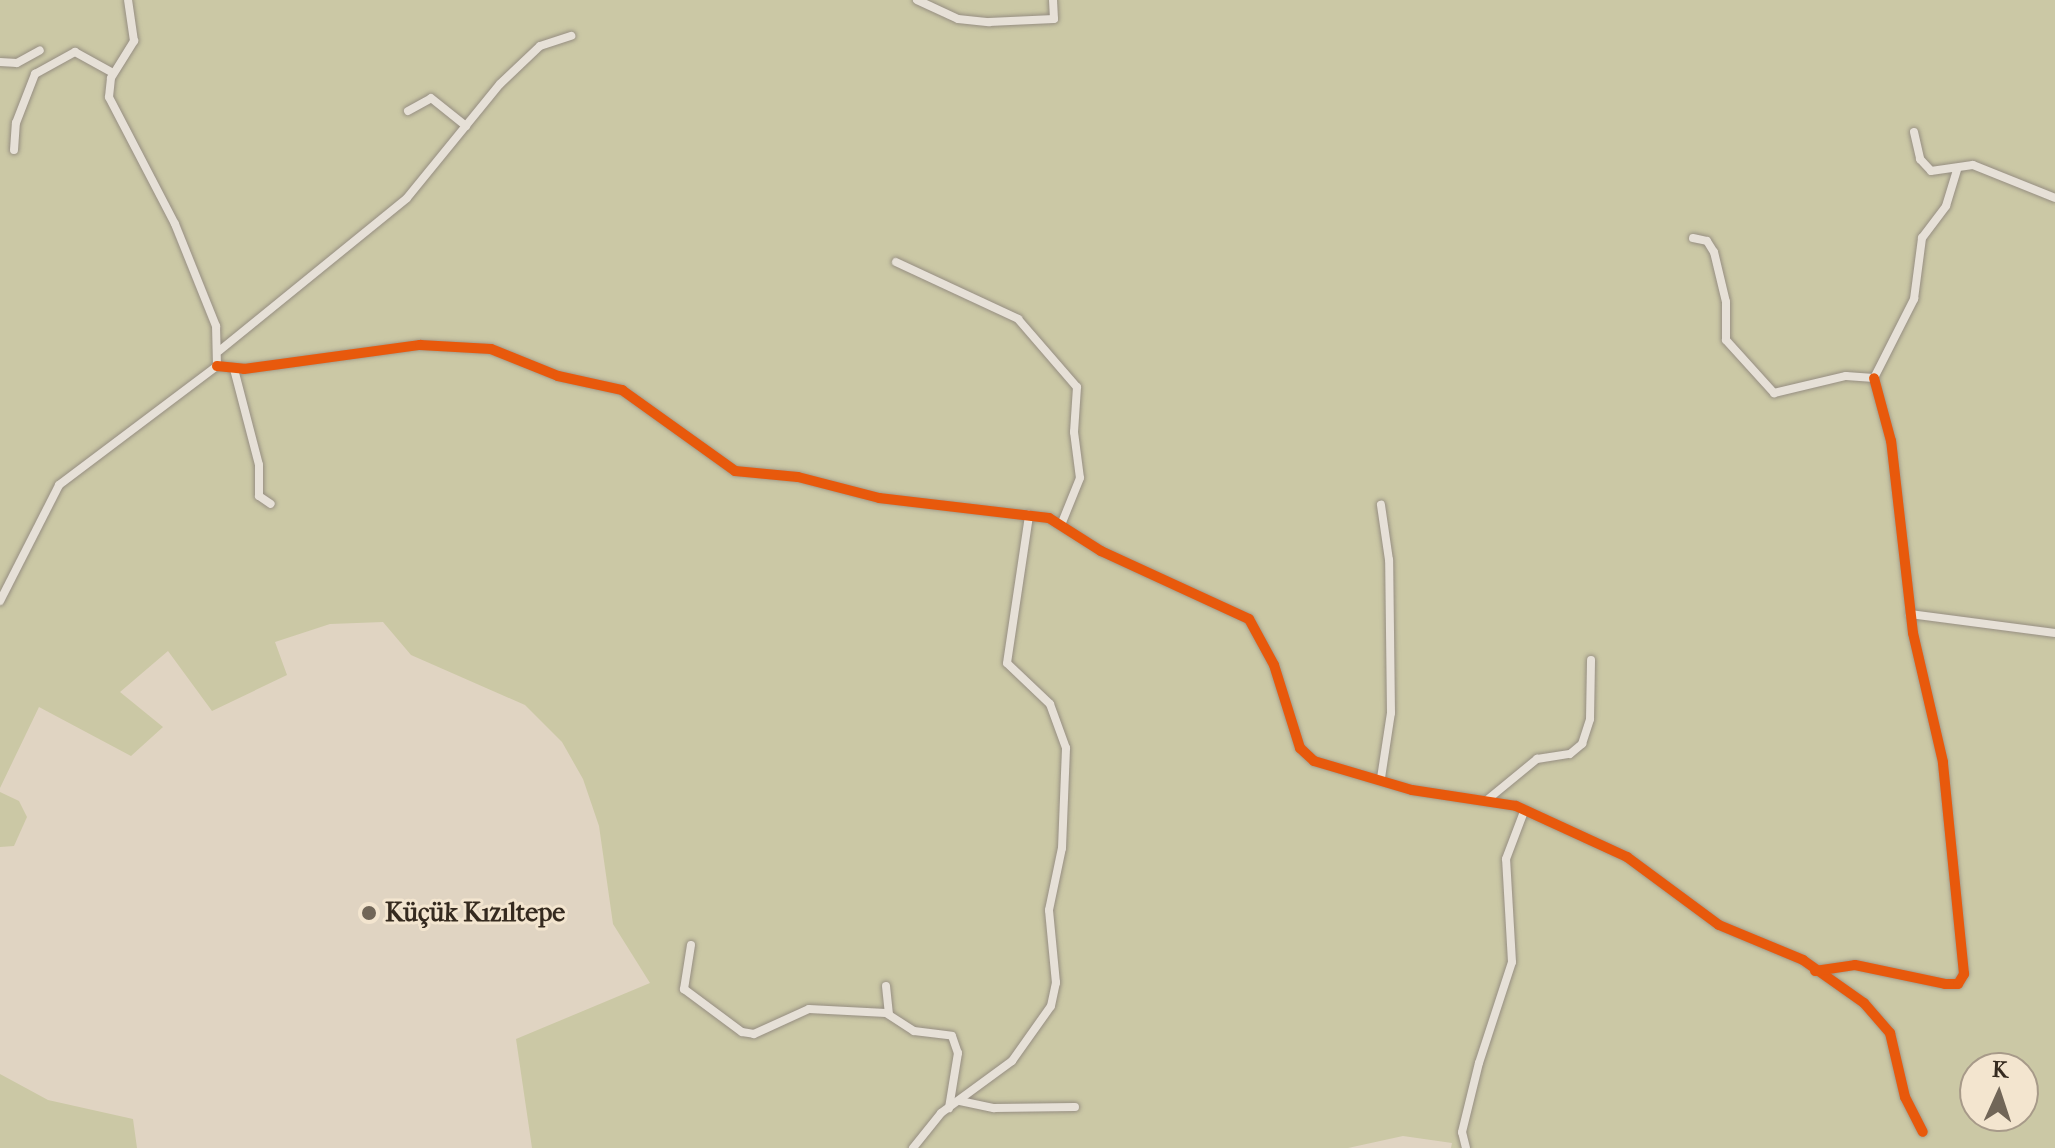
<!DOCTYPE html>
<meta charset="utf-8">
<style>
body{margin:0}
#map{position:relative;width:2055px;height:1148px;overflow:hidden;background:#e0d4c2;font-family:"IM FELL French Canon",serif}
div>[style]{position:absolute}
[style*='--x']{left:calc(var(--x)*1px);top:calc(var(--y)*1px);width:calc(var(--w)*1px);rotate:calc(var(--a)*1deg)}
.green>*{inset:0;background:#cbc8a5}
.roads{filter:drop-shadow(0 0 2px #968e82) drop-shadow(0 0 2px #968e82)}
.minor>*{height:8px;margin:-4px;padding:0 4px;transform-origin:4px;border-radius:4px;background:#e6e0d7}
.cycleway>*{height:10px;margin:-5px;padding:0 5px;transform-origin:5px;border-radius:5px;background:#e8590c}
.dots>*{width:22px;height:22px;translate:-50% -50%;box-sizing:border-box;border:4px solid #f3e5cf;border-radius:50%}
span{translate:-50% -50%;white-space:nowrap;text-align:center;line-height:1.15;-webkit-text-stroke:6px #f3e5cf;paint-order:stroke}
.poi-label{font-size:26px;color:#352a1f;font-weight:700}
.left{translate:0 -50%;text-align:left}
.north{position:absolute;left:1959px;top:1052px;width:80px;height:80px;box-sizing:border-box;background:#f3e5cf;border:2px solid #a79a89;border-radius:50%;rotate:3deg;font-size:22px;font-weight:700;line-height:32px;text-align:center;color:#352a1f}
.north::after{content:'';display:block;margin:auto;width:28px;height:36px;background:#716658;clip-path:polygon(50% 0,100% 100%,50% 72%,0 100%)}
</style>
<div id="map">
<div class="green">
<div style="clip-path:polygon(evenodd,0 0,2055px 0,2055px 1148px,1451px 1148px,1452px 1143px,1403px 1136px,1348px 1148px,532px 1148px,516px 1039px,650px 983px,613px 924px,599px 826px,583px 779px,562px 742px,525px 705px,411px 655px,383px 622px,330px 624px,275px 642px,287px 675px,212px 711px,168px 651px,120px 692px,163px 727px,131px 756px,39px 707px,0 788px,0 0,1975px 1068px,2023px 1068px,2023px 1116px,1975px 1116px,1975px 1068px)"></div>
<div style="clip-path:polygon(0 792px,19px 801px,27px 817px,14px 846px,0 847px)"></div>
<div style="clip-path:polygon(0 1074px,48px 1100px,133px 1119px,137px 1148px,0 1148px)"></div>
</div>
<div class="roads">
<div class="minor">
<div style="--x:917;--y:0;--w:45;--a:24.9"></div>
<div style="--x:958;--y:19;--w:31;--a:6"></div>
<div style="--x:989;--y:22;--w:65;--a:-2.6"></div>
<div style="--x:1054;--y:19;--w:19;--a:-93"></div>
<div style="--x:0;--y:62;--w:17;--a:3"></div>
<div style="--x:17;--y:63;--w:26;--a:-29"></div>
<div style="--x:408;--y:111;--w:26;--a:-29"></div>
<div style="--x:431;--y:98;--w:45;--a:38.7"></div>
<div style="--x:1914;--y:132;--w:28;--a:77"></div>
<div style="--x:1920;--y:159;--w:16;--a:47"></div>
<div style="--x:1931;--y:171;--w:42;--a:-8.1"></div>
<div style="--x:1973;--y:165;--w:88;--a:21.9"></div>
<div style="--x:14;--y:150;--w:27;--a:-86"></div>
<div style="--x:16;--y:123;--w:53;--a:-68.8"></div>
<div style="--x:35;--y:74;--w:46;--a:-28.8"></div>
<div style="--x:75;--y:52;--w:43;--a:28.9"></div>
<div style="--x:1693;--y:238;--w:14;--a:12"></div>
<div style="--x:1707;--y:241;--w:13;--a:58"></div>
<div style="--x:1714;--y:252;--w:51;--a:76.5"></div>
<div style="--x:1726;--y:302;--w:38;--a:90"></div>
<div style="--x:1726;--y:340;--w:72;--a:47.8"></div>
<div style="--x:1774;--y:393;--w:74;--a:-13.3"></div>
<div style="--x:1846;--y:376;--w:28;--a:4"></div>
<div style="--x:1874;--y:378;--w:89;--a:-63.1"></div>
<div style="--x:1914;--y:299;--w:62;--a:-82.5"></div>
<div style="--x:1922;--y:238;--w:40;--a:-53"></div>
<div style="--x:1946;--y:206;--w:39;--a:-73"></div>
<div style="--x:896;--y:262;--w:135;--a:25"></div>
<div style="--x:1018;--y:319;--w:90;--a:49.1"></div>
<div style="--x:1077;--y:387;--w:45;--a:93.8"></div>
<div style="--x:1074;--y:432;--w:46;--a:82.6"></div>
<div style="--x:1080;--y:478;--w:51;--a:112"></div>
<div style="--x:219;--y:351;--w:242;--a:-39.1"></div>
<div style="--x:407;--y:198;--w:147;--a:-50.8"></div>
<div style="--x:500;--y:84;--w:55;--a:-43.5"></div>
<div style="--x:540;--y:46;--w:33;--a:-18"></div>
<div style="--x:217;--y:366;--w:27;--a:6"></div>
<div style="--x:244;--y:369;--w:178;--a:-7.8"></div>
<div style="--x:420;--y:345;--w:71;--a:3.2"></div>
<div style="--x:491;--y:349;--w:72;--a:21.9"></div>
<div style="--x:558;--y:376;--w:66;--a:12.3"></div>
<div style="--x:622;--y:390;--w:139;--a:35.6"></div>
<div style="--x:735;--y:471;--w:63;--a:5.4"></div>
<div style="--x:798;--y:477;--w:84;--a:14.5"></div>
<div style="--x:879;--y:498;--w:171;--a:6.7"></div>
<div style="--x:1049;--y:518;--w:62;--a:32.4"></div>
<div style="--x:1101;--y:551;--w:163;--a:24.7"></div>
<div style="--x:1249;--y:619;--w:52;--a:61.5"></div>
<div style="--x:1274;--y:665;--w:87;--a:72.6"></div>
<div style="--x:1300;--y:748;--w:19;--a:43"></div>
<div style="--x:1314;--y:761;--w:102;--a:16.5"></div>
<div style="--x:1412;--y:790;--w:105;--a:8.7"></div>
<div style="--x:1516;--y:806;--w:122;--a:24.7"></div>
<div style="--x:1627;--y:857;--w:114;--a:36.5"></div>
<div style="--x:1719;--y:925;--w:91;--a:22.6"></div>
<div style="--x:1803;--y:960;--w:75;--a:35.2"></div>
<div style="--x:1864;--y:1003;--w:40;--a:49"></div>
<div style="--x:1890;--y:1033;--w:66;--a:76.8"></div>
<div style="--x:1905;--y:1097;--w:39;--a:63"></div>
<div style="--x:234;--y:369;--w:99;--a:75.4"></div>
<div style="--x:259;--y:465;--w:31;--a:90"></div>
<div style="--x:259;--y:496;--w:14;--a:34"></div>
<div style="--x:0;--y:601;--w:130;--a:-63"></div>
<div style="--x:59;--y:485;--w:198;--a:-37"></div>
<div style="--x:217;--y:366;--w:40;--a:-91.4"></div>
<div style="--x:216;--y:326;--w:110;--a:-111.9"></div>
<div style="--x:175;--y:224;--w:143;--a:-117.5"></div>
<div style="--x:109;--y:97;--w:19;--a:-84"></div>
<div style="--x:111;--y:78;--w:44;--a:-58.1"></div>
<div style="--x:134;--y:41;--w:41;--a:-98.3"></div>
<div style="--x:1910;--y:614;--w:146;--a:7.5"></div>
<div style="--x:1381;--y:778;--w:66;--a:-81.3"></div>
<div style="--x:1391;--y:713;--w:153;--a:-90.7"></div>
<div style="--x:1389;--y:560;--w:56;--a:-98.3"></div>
<div style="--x:1487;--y:800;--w:65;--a:-39.4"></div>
<div style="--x:1537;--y:759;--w:33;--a:-9"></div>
<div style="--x:1570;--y:754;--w:16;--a:-40"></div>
<div style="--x:1582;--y:744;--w:26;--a:-72"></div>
<div style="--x:1590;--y:719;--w:59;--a:-89"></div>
<div style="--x:691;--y:945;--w:45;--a:99"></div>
<div style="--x:684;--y:989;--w:72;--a:36.6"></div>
<div style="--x:742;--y:1032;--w:12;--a:9"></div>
<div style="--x:754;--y:1034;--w:60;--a:-24.4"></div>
<div style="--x:809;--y:1009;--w:77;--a:3"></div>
<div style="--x:886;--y:1013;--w:33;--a:33"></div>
<div style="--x:914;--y:1031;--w:38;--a:7"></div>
<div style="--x:952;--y:1036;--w:18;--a:71"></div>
<div style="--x:958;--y:1053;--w:56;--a:99.3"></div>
<div style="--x:1816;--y:971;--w:39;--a:-9"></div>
<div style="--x:1855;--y:965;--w:92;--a:11.9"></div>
<div style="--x:1945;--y:984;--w:13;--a:0"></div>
<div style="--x:1958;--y:984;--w:12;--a:-59"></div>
<div style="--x:1964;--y:974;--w:213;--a:-95.7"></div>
<div style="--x:1943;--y:762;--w:132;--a:-103.1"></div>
<div style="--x:1913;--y:633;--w:193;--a:-96.5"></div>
<div style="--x:1891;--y:441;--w:65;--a:-105.1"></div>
<div style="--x:886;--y:986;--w:28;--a:84"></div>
<div style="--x:960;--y:1101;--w:35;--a:12"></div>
<div style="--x:994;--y:1108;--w:81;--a:-0.7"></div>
<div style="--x:913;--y:1148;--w:45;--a:-51.3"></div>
<div style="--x:941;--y:1113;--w:88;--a:-36.2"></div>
<div style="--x:1012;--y:1061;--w:67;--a:-54.7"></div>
<div style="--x:1051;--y:1006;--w:24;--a:-78"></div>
<div style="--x:1056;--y:983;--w:73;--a:-95.5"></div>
<div style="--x:1049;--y:910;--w:63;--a:-78.2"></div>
<div style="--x:1062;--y:848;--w:100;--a:-87.7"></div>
<div style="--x:1066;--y:748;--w:47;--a:-110"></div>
<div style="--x:1050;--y:704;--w:59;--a:-136.4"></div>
<div style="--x:1007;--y:663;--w:150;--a:-81.5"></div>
<div style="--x:1466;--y:1148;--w:16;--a:-104"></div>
<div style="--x:1462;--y:1132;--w:71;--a:-76.2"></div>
<div style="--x:1479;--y:1063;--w:106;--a:-71.9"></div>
<div style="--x:1512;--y:962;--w:103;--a:-93.3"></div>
<div style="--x:1506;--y:859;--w:53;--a:-69.2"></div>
</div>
</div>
<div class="cycleway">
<div style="--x:217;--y:366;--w:27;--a:6"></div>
<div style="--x:244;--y:369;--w:178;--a:-7.8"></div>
<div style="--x:420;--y:345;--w:71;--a:3.2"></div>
<div style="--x:491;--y:349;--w:72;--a:21.9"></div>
<div style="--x:558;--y:376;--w:66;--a:12.3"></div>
<div style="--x:622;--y:390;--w:139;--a:35.6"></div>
<div style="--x:735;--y:471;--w:63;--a:5.4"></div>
<div style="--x:798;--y:477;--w:84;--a:14.5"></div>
<div style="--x:879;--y:498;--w:171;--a:6.7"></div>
<div style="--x:1049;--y:518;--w:62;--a:32.4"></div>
<div style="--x:1101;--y:551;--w:163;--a:24.7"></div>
<div style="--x:1249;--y:619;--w:52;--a:61.5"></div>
<div style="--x:1274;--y:665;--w:87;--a:72.6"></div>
<div style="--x:1300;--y:748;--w:19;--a:43"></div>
<div style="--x:1314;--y:761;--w:102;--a:16.5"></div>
<div style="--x:1412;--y:790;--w:105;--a:8.7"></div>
<div style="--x:1516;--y:806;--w:122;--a:24.7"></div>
<div style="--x:1627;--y:857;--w:114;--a:36.5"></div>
<div style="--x:1719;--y:925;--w:91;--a:22.6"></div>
<div style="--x:1803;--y:960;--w:75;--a:35.2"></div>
<div style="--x:1864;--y:1003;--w:40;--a:49"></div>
<div style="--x:1890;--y:1033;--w:66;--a:76.8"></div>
<div style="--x:1905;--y:1097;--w:39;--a:63"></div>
<div style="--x:1815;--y:971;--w:40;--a:-8.5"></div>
<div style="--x:1855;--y:965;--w:92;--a:11.9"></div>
<div style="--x:1945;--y:984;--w:13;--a:0"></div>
<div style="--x:1958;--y:984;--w:12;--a:-59"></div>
<div style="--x:1964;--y:974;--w:213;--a:-95.7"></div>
<div style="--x:1943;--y:762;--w:132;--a:-103.1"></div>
<div style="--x:1913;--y:633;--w:193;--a:-96.5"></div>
<div style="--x:1891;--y:441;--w:65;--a:-105.1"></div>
</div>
<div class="dots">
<div style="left:369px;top:913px;background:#716658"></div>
</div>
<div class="poi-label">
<span class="left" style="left:385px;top:913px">Küçük Kızıltepe</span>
</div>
<div class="north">K</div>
</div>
